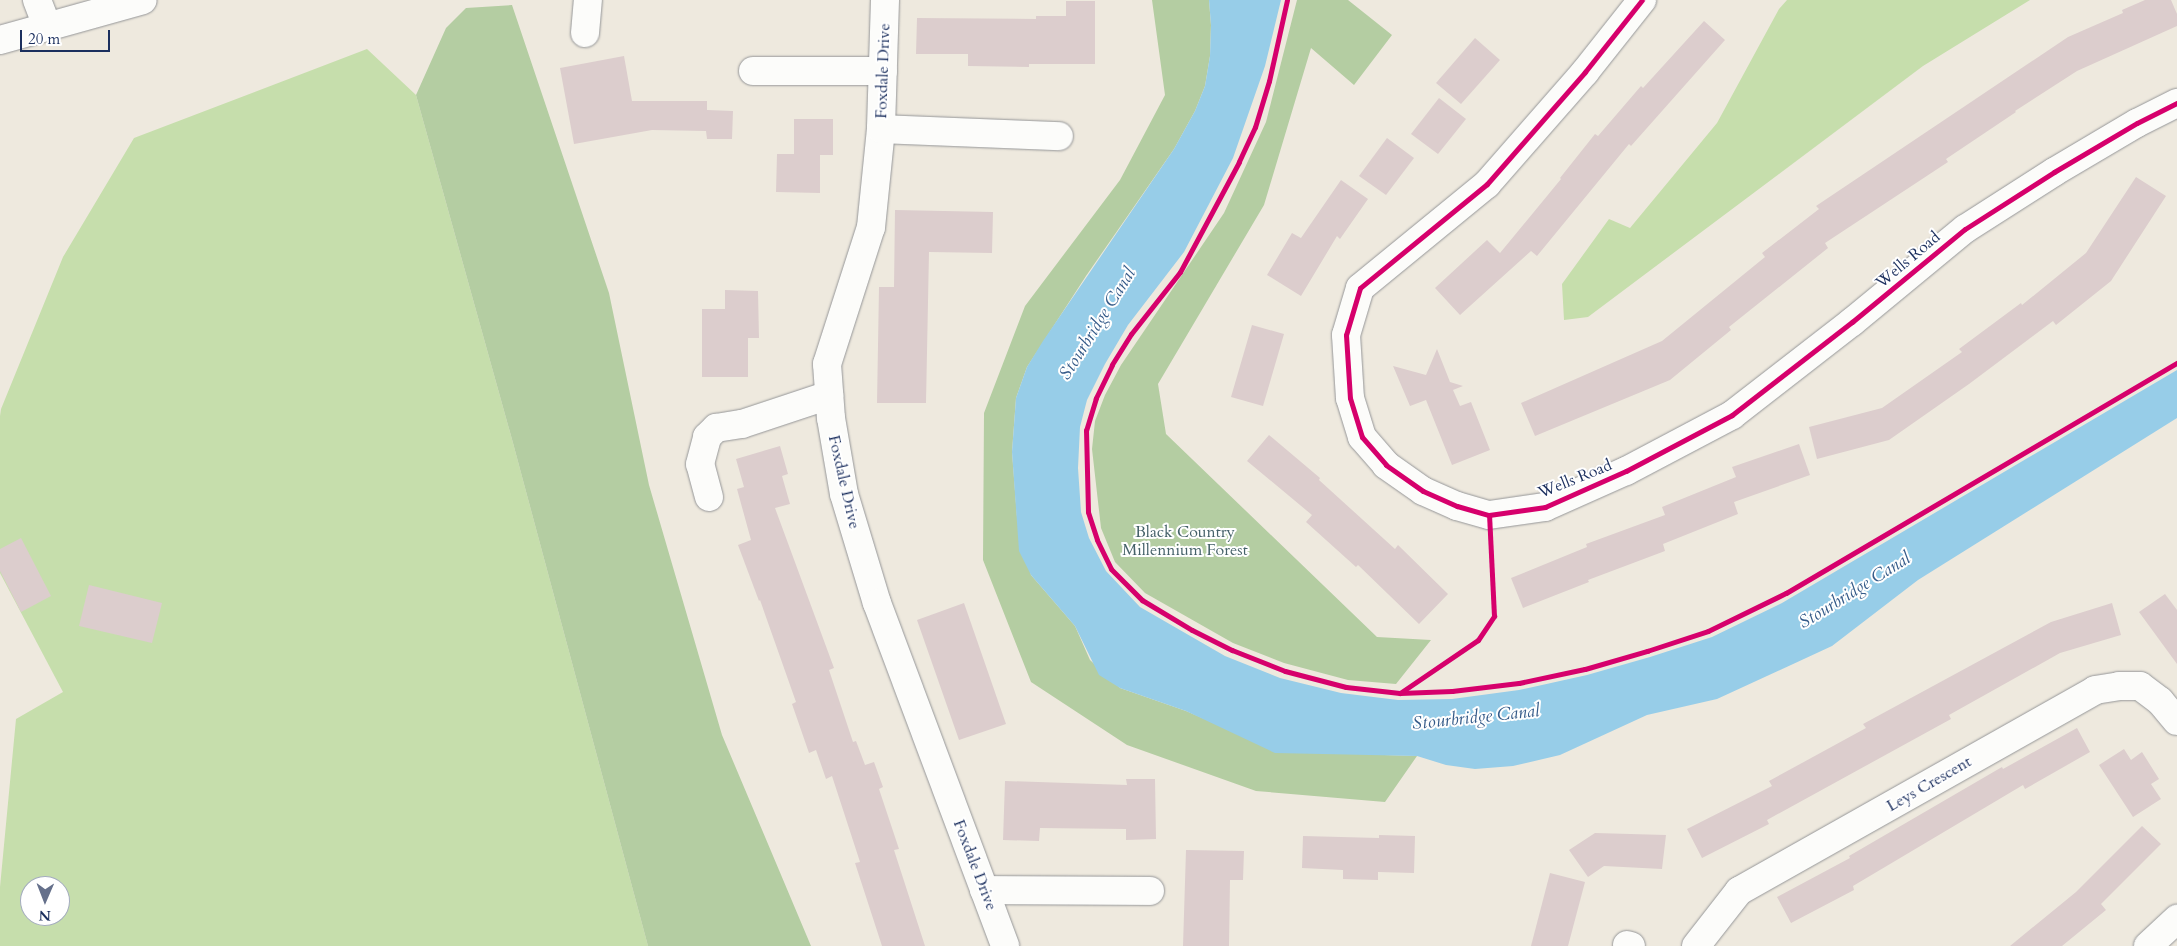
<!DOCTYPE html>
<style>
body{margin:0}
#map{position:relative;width:2177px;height:946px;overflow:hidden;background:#eee9de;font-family:Cardo,serif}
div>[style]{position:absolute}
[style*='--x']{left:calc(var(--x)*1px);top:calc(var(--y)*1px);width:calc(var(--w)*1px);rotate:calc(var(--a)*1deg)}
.green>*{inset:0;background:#c6deac}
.forest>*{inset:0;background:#b4cda2}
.water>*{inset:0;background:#97cde8}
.building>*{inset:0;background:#dccdcd}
.roads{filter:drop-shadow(0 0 1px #959698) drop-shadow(0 0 1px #959698)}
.minor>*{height:28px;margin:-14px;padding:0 14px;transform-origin:14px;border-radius:14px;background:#fcfcfa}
.major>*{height:28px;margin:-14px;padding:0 14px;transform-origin:14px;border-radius:14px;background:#fcfcfa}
.cycleway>*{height:5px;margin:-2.5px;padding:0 2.5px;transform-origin:2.5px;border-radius:2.5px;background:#d6006c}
span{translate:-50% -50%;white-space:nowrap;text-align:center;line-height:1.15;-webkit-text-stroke:4px #fff;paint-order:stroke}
.street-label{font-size:16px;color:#1b2f5e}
.park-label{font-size:16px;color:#456169}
.water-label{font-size:18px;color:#355b89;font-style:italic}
.north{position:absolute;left:20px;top:876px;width:50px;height:50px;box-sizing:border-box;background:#fff;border:1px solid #a4acbf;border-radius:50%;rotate:181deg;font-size:14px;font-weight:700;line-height:20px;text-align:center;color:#1b2f5e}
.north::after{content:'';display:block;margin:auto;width:18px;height:22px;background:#65708b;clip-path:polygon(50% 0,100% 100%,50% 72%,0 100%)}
.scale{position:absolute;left:20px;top:30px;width:90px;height:22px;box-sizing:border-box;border:2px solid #1b2f5e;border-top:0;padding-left:6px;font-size:15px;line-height:18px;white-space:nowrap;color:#1b2f5e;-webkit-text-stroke:4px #fff;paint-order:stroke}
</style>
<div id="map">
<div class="green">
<div style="clip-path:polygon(1787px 0,2030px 0,1923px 66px,1588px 317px,1564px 320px,1562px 284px,1609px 219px,1630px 228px,1717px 123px,1779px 9px)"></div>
<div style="clip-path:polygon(evenodd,367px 49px,416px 95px,513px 443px,648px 946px,0 946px,0 887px,16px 719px,63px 692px,0 573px,0 416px,1px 409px,63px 257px,134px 138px,367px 49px,30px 886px,60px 886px,60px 916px,30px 916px,30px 886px)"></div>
</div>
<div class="forest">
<div style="clip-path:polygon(1152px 0,1209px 0,1211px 25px,1210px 56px,1205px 86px,1195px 111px,1174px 149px,1086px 276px,1027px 367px,1016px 398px,1012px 452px,1017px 517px,1031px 575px,1075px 626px,1090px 660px,1120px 688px,1186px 711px,1230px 730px,1384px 755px,1417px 756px,1385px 802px,1256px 791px,1127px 745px,1031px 682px,983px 560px,984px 413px,1025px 306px,1120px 180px,1165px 95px)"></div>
<div style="clip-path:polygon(1297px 0,1348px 0,1392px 35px,1354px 85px,1311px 48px,1264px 205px,1158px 384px,1166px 434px,1377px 637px,1431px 640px,1396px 684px,1348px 680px,1284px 663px,1233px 643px,1145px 593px,1115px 562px,1101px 528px,1092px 449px,1095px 421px,1105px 395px,1121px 365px,1224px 213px,1266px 122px)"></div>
<div style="clip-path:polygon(512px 5px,609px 293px,649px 485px,722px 735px,811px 946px,648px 946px,513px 443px,416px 95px,446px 28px,466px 8px)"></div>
</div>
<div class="water">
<div style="clip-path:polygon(1209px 0,1281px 0,1265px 66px,1233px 158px,1184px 252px,1128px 325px,1105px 364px,1087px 400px,1080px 427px,1078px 468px,1081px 512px,1089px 538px,1106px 571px,1140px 607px,1225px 656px,1280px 678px,1341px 693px,1398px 700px,1452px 699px,1519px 690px,1587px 675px,1650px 657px,1712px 637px,1782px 603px,2177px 370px,2177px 418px,1918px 580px,1832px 646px,1717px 699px,1647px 715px,1560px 755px,1513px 766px,1475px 769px,1446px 765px,1417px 756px,1275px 753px,1186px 711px,1120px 688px,1099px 675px,1075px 626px,1031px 575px,1019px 551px,1012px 452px,1016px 398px,1027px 367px,1043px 341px,1174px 149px,1195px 111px,1205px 86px,1210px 56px,1211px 25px)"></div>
</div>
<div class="building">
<div style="clip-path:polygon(2145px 0,2171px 0,2177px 14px,2177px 26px,2077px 71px,2015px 111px,2016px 112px,1946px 159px,1948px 162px,1825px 243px,1828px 248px,1729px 327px,1731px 330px,1670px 380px,1535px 436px,1521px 403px,1662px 341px,1765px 257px,1762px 253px,1819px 209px,1816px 206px,2068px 37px,2123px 13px,2122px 10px)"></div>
<div style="clip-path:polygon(1066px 1px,1095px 1px,1095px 64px,1029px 64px,1029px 67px,968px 66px,968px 54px,916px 54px,917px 18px,1036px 19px,1036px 16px,1066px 16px)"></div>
<div style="clip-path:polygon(1704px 21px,1725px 40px,1631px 146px,1629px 144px,1537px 256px,1531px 251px,1460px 315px,1435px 288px,1487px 240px,1500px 253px,1561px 179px,1560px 178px,1595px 134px,1598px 136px,1641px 86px,1643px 88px)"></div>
<div style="clip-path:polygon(1475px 38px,1500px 60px,1461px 104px,1436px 83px)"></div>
<div style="clip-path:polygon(624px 56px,632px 101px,707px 101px,707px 110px,733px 111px,732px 139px,707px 139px,706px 131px,652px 130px,574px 144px,560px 68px)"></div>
<div style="clip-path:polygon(1439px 98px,1466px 119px,1438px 154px,1411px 134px)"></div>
<div style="clip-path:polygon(794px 119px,833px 119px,833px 155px,820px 155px,820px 193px,776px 192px,777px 154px,794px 154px)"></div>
<div style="clip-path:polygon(1387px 138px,1414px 158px,1386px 195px,1359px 176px)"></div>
<div style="clip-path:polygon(2136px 177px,2166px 196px,2111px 281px,2056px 325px,2053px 321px,1969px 384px,1889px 440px,1817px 459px,1809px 427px,1882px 408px,1962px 352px,1959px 349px,2021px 303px,2022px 305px,2086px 253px)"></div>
<div style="clip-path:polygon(1341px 180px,1368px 199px,1340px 239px,1337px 236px,1301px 296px,1267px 275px,1292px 233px,1301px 238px)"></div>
<div style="clip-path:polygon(895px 210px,993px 212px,992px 253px,929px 252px,926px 403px,877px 403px,879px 287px,894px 287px)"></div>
<div style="clip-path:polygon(725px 290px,758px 291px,759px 338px,748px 338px,748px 377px,702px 377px,702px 309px,725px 309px)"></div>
<div style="clip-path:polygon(1252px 325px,1284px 334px,1263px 406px,1231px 397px)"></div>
<div style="clip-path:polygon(1437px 349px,1450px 382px,1463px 386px,1453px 390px,1460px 406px,1471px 402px,1490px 450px,1452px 465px,1426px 400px,1410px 406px,1393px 366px,1426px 375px)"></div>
<div style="clip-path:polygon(1269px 435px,1320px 478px,1319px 480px,1395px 549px,1398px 545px,1448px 594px,1419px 624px,1358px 565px,1356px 567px,1306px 522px,1312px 515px,1247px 461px)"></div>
<div style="clip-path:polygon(1799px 444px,1810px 475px,1734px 502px,1738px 514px,1663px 544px,1665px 551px,1588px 580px,1589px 582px,1523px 608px,1511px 578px,1587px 547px,1586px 544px,1665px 515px,1662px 507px,1736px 477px,1732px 467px)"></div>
<div style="clip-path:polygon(780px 446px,788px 474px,782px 476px,790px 504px,775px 508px,834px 668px,829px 670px,853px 742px,856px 741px,865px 765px,874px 762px,883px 787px,879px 789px,899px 849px,894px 850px,925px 946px,882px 946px,855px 863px,860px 862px,832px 776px,826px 779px,816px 750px,809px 753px,792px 704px,796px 702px,760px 600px,759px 601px,738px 545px,751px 540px,737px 489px,744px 487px,736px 459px)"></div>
<div style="clip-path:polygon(21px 538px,51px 596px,21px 612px,0 571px,0 549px)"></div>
<div style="clip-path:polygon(89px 585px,162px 603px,152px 643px,79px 626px)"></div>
<div style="clip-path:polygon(2165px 594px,2177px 610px,2177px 664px,2139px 612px)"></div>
<div style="clip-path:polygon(964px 603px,1006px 724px,959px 740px,917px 620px)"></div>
<div style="clip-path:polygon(2112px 603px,2121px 635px,2060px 653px,1949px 715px,1951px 719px,1767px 820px,1769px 824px,1702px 858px,1687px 829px,1772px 786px,1769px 781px,1866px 728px,1863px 724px,2051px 622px)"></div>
<div style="clip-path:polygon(2077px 728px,2090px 752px,2025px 789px,2023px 785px,1853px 886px,1854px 890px,1791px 923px,1777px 897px,1850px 858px,1849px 856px,2002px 767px,2003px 769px)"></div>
<div style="clip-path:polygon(2124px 749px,2131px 760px,2142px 752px,2159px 779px,2151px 784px,2161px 799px,2133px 817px,2099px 765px)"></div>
<div style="clip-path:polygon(1126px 779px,1155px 779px,1156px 839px,1126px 840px,1126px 829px,1040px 828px,1039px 841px,1003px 840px,1005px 781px,1127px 785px)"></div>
<div style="clip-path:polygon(2142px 826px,2161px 844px,2101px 904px,2106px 910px,2062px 946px,2010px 946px,2076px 892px)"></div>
<div style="clip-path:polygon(1595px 833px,1666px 835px,1662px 869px,1604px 866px,1588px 877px,1569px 850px)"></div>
<div style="clip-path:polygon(1379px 835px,1415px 836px,1414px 873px,1378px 872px,1378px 880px,1343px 879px,1343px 870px,1302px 868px,1303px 836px,1379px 838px)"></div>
<div style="clip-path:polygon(1186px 850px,1244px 851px,1243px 880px,1230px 880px,1229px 946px,1183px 946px)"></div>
<div style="clip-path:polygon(1550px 873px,1585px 882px,1568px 946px,1531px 946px)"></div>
</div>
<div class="roads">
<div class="minor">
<div style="--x:37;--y:0;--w:28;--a:69"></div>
<div style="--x:885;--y:0;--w:129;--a:91.8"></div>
<div style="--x:881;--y:129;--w:99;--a:95.8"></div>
<div style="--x:871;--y:227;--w:144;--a:107.8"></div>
<div style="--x:827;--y:364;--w:54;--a:85.8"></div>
<div style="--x:831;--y:418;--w:77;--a:80.3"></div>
<div style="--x:844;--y:494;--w:114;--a:73.2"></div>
<div style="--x:877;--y:603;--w:366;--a:69.5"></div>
<div style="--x:1642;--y:0;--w:92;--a:128.4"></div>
<div style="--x:1585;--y:72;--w:149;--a:131.2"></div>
<div style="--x:1487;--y:184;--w:164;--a:140.7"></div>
<div style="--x:1360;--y:288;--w:49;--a:106.6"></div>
<div style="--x:1346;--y:335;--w:63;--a:86.4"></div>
<div style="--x:1350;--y:398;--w:41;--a:72.9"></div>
<div style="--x:1362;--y:437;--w:37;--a:49"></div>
<div style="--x:1386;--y:465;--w:45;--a:35.1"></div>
<div style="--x:1423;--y:491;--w:37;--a:24"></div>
<div style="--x:1457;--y:506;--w:33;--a:16"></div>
<div style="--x:1489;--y:515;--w:57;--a:-8.1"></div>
<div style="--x:1545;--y:507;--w:89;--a:-24"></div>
<div style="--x:1626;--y:471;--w:120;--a:-27.8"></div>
<div style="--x:1732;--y:415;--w:152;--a:-37.8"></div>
<div style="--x:1852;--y:322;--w:146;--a:-39.5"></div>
<div style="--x:1965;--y:229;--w:106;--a:-32.6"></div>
<div style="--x:2054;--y:172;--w:96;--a:-30.6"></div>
<div style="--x:2137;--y:123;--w:45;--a:-26.6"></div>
<div style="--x:585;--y:33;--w:33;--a:-85"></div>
<div style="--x:0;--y:40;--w:148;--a:-15.6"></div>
<div style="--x:753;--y:71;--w:130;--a:0"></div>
<div style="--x:881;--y:129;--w:178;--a:2.3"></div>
<div style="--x:709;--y:497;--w:34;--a:-105"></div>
<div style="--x:700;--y:464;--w:28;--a:-75"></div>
<div style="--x:707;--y:437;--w:13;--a:-45"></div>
<div style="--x:716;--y:428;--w:26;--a:-9"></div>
<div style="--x:742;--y:424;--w:92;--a:-18.4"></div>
<div style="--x:984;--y:890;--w:166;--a:0.3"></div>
<div style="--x:1627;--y:945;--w:4;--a:14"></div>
<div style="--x:1696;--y:946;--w:70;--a:-52"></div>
<div style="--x:1739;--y:891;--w:409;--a:-29.4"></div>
<div style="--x:2095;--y:690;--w:24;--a:-9"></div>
<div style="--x:2119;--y:686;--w:21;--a:0"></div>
<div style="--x:2140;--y:686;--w:25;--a:37"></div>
<div style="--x:2160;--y:701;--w:26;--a:50"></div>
</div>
<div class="major">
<div style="--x:2148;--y:946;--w:40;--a:-43"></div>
</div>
</div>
<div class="cycleway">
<div style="--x:1287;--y:0;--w:83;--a:102.5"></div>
<div style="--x:1269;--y:81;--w:48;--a:106.9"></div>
<div style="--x:1255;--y:127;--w:38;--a:115"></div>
<div style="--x:1239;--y:162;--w:125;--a:118.2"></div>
<div style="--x:1180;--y:272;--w:79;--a:128.3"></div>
<div style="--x:1131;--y:334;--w:36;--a:122"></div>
<div style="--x:1112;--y:365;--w:37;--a:116"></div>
<div style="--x:1096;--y:398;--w:34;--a:107"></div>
<div style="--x:1086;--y:430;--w:82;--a:88.6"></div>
<div style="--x:1088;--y:512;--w:29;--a:72"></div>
<div style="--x:1097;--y:540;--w:32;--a:64"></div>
<div style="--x:1111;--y:569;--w:44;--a:45"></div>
<div style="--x:1142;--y:600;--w:58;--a:31"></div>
<div style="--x:1192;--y:630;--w:45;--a:26.6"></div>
<div style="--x:1232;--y:650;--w:57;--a:21.6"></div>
<div style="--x:1285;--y:671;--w:63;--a:14.7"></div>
<div style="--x:1346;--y:687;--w:54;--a:6.3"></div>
<div style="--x:1400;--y:693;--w:52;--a:-2.2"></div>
<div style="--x:1452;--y:691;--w:67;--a:-6.8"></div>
<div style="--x:1519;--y:683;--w:67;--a:-12"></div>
<div style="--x:1585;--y:669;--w:65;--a:-16.2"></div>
<div style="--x:1647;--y:651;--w:64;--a:-18.2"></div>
<div style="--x:1708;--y:631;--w:87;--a:-26"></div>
<div style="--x:1786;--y:593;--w:454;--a:-30.5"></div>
<div style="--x:1642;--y:0;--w:92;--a:128.4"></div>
<div style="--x:1585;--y:72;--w:149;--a:131.2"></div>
<div style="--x:1487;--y:184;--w:164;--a:140.7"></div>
<div style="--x:1360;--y:288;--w:49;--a:106.6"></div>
<div style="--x:1346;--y:335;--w:63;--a:86.4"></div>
<div style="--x:1350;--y:398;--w:41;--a:72.9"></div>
<div style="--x:1362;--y:437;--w:37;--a:49"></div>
<div style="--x:1386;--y:465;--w:45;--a:35.1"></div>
<div style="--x:1423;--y:491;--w:37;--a:24"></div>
<div style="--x:1457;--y:506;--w:33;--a:16"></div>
<div style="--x:1489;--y:515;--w:57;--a:-8.1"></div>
<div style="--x:1545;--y:507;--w:89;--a:-24"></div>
<div style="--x:1626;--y:471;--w:120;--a:-27.8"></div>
<div style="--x:1732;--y:415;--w:152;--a:-37.8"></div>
<div style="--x:1852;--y:322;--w:146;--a:-39.5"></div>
<div style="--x:1965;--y:229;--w:106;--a:-32.6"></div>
<div style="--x:2054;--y:172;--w:96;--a:-30.6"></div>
<div style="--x:2137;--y:123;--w:45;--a:-26.6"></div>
<div style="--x:1400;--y:693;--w:94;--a:-34.2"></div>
<div style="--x:1478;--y:640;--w:29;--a:-56"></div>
<div style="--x:1494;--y:616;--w:101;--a:-92.8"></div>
</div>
<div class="street-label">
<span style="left:883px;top:71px;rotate:-88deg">Foxdale Drive</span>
<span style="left:1908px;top:260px;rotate:-40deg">Wells Road</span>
<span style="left:1575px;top:479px;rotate:-22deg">Wells Road</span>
<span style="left:844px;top:482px;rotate:77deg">Foxdale Drive</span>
<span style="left:1929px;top:784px;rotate:-30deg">Leys Crescent</span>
<span style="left:975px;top:865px;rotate:69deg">Foxdale Drive</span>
</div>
<div class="park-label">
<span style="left:1185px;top:541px">Black Country<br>Millennium Forest</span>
</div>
<div class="water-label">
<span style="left:1098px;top:324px;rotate:-58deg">Stourbridge Canal</span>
<span style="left:1855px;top:591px;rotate:-32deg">Stourbridge Canal</span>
<span style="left:1476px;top:718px;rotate:-6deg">Stourbridge Canal</span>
</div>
<div class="north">N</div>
<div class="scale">20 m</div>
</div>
